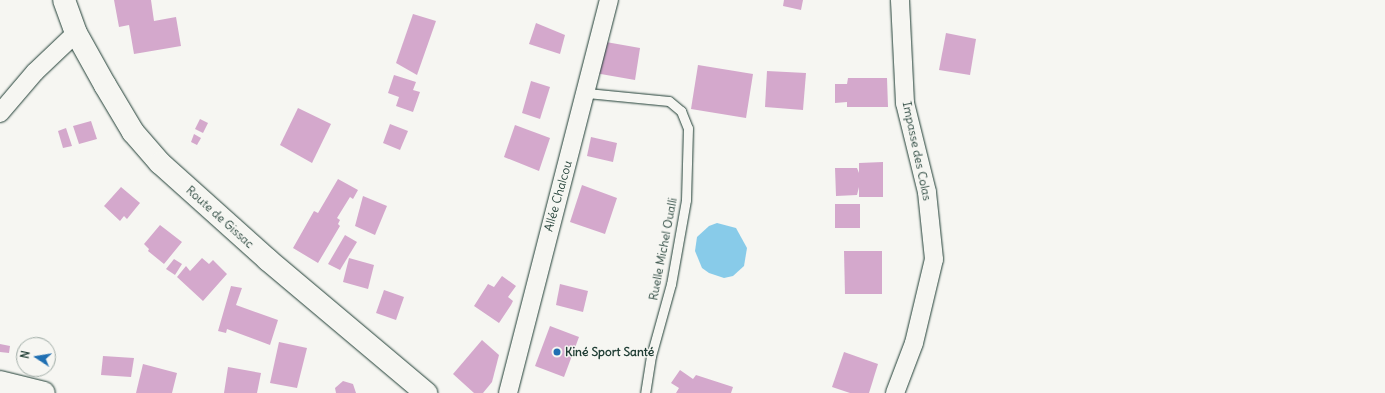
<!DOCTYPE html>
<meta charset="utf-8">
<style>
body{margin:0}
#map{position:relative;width:1385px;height:393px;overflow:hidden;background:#f6f6f2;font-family:Delius,sans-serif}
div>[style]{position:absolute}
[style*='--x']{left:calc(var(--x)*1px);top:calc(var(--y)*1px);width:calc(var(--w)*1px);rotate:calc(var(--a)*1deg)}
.water>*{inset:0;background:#88cbe9}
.building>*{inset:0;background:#d4a8cc}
.roads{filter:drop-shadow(0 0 1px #1f3d34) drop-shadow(0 0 1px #1f3d34)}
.lane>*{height:9px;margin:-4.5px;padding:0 4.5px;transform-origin:4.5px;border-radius:4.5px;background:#f6f6f2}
.street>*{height:18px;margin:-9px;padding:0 9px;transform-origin:9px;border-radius:9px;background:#f6f6f2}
.secondary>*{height:22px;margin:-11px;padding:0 11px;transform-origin:11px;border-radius:11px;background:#f6f6f2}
.primary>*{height:22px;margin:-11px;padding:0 11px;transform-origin:11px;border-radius:11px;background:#f6f6f2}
.dots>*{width:11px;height:11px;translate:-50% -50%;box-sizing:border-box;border:2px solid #f6f6f2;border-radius:50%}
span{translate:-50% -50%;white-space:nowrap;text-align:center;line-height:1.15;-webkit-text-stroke:3px #f6f6f2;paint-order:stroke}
.street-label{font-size:12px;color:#1f3d34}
.poi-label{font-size:12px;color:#1f3d34;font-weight:700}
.left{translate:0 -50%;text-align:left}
.north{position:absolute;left:16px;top:337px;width:40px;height:40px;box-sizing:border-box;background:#f6f6f2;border:1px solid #a0aca6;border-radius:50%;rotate:282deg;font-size:11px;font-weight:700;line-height:16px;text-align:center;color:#1f3d34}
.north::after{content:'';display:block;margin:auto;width:14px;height:18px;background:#1f6fb2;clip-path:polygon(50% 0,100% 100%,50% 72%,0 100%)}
</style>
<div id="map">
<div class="water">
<div style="clip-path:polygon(717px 223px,736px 228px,747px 248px,744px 266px,733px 276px,724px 278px,709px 273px,702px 268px,695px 251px,697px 237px,709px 226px)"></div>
</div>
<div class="building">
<div style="clip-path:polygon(114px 0,151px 0,154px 21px,176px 17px,181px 46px,134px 54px,129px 25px,119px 27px)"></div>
<div style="clip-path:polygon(784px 0,803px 0,801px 10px,783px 6px)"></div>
<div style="clip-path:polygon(413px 14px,436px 21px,417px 75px,396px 63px)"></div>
<div style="clip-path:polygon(536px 23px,565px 35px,560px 54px,529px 44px)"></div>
<div style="clip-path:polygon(946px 33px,976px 39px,970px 75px,939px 70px)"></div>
<div style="clip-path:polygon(606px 42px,640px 48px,635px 80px,595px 73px)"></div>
<div style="clip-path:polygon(698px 65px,753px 74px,746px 118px,691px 109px)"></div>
<div style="clip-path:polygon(767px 71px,806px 73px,803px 110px,765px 107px)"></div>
<div style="clip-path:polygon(394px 75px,416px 82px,413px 90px,420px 92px,413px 112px,396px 106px,399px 97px,388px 93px)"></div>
<div style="clip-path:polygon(848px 78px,887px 78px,888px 107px,847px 107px,847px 102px,835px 103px,835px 84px,847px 84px)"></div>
<div style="clip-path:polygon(531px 81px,550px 87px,540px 119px,522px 113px)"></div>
<div style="clip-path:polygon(298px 108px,331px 124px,312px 163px,280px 145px)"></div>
<div style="clip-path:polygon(200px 119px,208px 123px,203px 133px,195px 129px)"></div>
<div style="clip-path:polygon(91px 121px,97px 139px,79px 144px,73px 126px)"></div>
<div style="clip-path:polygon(390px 124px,408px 131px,400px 150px,383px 143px)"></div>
<div style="clip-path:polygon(515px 125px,550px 138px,539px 171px,504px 157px)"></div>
<div style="clip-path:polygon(66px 128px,72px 146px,63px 148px,58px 131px)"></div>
<div style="clip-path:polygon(194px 134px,201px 138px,197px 145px,191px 142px)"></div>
<div style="clip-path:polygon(591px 137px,617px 143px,613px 162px,587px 156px)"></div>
<div style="clip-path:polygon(883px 162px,883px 197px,859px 197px,859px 187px,857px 195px,836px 196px,835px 168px,857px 168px,859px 173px,859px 163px)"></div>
<div style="clip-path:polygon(338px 179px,358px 190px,353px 199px,350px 197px,337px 218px,340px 220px,338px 224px,340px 226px,318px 263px,293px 248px,314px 211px,318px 213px)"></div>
<div style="clip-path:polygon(582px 185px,617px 198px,605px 234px,570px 222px)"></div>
<div style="clip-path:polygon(121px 187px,140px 203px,127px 219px,124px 216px,120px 221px,104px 206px)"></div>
<div style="clip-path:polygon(363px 196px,387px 206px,375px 235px,355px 226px)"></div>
<div style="clip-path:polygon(835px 204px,860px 204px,860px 228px,835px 228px)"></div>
<div style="clip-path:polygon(160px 225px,182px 242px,164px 264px,148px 251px,149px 249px,144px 244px)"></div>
<div style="clip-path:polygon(345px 235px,357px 242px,340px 270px,328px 264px)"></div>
<div style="clip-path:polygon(844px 251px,882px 251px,882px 294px,845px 294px)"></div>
<div style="clip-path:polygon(202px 258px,209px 264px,213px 260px,227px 274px,203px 301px,177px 277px,186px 266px,190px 271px)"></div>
<div style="clip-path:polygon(349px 258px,374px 265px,368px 289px,343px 282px)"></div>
<div style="clip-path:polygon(174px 259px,182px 264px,175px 275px,166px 269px)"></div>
<div style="clip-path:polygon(502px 276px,516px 286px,508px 297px,513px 301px,511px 305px,499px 323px,474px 306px,488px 284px,494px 287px)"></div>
<div style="clip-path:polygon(560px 284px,588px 291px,583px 312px,556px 305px)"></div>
<div style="clip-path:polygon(231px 286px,242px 288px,236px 305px,278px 320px,270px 345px,227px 329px,226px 333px,218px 331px)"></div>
<div style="clip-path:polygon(384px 290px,404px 297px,396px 320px,376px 313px)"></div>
<div style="clip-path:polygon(550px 326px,579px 337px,564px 377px,535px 366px)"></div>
<div style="clip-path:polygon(482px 340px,499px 355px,492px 382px,483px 393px,474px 393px,453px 374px)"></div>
<div style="clip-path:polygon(279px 342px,307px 348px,297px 388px,270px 383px)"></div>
<div style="clip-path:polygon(0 344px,10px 346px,9px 353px,0 352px)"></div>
<div style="clip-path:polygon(844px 352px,878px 364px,869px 393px,850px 393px,832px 387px)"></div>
<div style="clip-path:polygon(103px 356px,134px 358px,131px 377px,101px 375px)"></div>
<div style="clip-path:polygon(143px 364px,177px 373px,172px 393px,136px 393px)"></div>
<div style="clip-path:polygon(228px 367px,261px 373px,257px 393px,224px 393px)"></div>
<div style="clip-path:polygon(680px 370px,693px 379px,696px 375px,733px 387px,731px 393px,676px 393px,679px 388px,671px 383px)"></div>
<div style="clip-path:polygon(343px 381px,353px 384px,356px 393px,336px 393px,335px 388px)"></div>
</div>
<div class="roads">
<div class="lane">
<div style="--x:587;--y:93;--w:82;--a:5.6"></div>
<div style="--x:669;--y:101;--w:16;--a:40"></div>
<div style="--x:681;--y:111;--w:18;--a:68"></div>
<div style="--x:688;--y:128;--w:72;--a:91.6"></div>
<div style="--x:686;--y:200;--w:85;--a:100.1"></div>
<div style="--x:671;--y:284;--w:75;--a:105.5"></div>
<div style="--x:651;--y:356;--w:37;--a:99"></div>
</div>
<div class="street">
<div style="--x:0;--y:113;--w:54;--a:-49.5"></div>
<div style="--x:35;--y:72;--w:57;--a:-43.6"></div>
<div style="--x:508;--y:393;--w:406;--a:-75.6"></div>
<div style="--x:895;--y:393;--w:53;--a:-69.2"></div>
<div style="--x:914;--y:343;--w:86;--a:-76.6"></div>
<div style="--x:934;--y:259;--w:67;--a:-96"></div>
<div style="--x:927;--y:192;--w:92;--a:-103.9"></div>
<div style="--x:905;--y:103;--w:103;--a:-92.8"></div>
</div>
<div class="secondary">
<div style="--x:0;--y:382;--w:45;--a:14"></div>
</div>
<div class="primary">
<div style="--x:64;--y:0;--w:35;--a:70"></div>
<div style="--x:76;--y:33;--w:60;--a:60.9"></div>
<div style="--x:105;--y:85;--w:55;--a:59.2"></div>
<div style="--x:133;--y:132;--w:41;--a:48.9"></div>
<div style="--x:160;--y:163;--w:145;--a:41.9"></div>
<div style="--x:268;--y:260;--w:207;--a:40.1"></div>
</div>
</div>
<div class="dots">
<div style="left:557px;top:352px;background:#1f6fb2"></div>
</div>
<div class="street-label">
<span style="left:917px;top:151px;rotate:78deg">Impasse des Colas</span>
<span style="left:558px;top:196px;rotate:-74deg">Allée Chalcou</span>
<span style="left:220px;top:217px;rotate:42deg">Route de Gissac</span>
<span style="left:663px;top:249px;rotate:-79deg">Ruelle Michel Oualli</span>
</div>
<div class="poi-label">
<span class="left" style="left:565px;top:352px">Kiné Sport Santé</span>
</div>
<div class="north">N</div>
</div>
